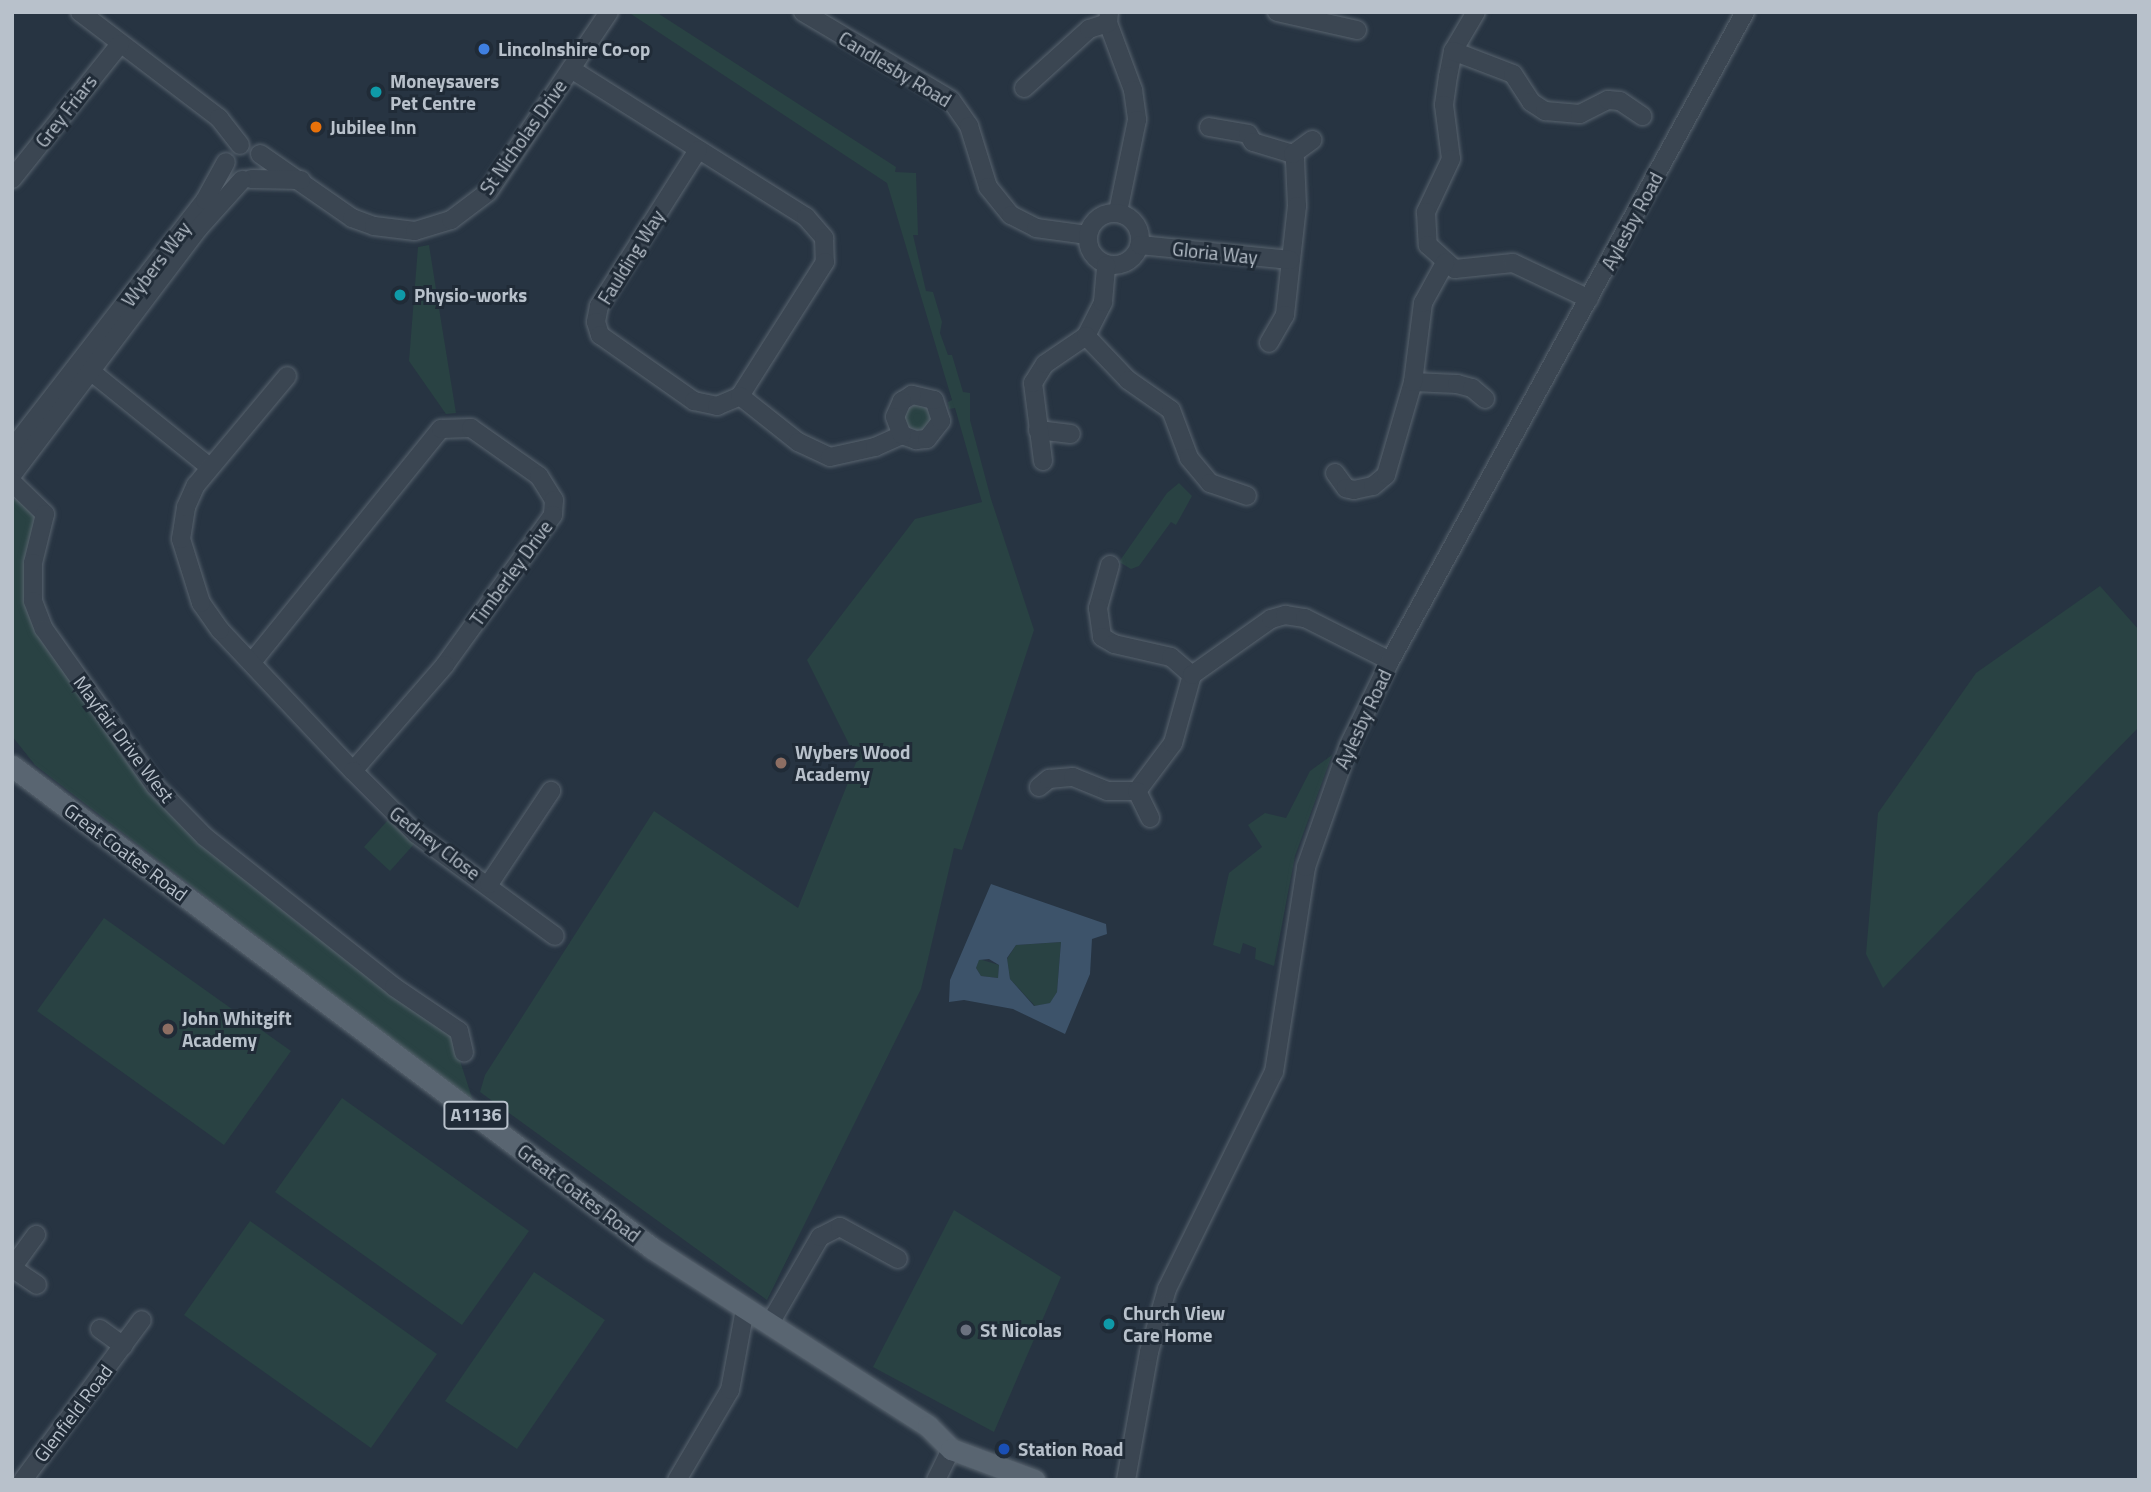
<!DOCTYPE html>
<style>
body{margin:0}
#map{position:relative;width:2151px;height:1492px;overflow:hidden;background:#273442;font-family:"Titillium Web",sans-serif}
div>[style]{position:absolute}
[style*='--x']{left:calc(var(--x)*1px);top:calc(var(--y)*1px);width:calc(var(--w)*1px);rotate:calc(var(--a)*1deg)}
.green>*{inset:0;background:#294243}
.round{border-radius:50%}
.water>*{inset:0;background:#3d536a}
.roads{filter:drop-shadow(0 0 2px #59646f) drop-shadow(0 0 2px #59646f)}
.minor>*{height:18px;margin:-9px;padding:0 9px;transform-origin:9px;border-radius:9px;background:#3b4652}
.minor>.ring{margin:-9px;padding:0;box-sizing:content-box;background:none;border:18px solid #3b4652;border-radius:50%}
.major>*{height:21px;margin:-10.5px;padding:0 10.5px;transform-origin:10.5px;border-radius:10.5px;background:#596571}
.dots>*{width:19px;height:19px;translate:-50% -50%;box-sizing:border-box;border:4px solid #202b37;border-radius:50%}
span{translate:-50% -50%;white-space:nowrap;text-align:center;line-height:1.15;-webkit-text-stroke:6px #202b37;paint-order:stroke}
.shield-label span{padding:2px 5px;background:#202b37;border:2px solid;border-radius:5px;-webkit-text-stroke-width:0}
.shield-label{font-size:18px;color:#b8c1cb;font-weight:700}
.poi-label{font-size:19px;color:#b8c1cb;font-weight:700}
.left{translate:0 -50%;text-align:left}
.street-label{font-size:19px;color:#b8c1cb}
.frame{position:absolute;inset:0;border:14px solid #b8c1cb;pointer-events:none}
</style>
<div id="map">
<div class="green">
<div style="clip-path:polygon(628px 12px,656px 12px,896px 167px,895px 172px,916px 173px,918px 235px,913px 235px,926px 291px,933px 292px,942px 322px,940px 333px,948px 355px,952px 355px,963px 392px,970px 393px,970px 420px,991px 499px,1034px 630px,962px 850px,954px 848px,921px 989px,767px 1300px,480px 1092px,485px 1075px,654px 811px,798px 908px,857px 760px,807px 660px,915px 519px,982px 502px,955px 408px,949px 409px,948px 402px,952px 400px,887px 183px)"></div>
<div style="clip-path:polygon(429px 245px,442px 327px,456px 413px,446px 414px,409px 361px,418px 247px)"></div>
<div class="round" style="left:905px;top:405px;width:26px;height:26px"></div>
<div style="clip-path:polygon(1179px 483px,1192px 496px,1176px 525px,1171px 522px,1139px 566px,1131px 569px,1119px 562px,1167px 493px)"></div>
<div style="clip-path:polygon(25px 499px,38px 509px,31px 603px,196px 837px,298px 923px,452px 1036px,474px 1104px,35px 765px,12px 736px,12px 500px)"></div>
<div style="clip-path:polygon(2100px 586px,2139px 630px,2139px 727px,1883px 988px,1866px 954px,1878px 813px,1976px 673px)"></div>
<div style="clip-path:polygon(1332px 755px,1295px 856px,1274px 966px,1255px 959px,1256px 948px,1243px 943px,1240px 954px,1213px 945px,1229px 873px,1262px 847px,1248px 825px,1265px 813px,1286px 818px,1310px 771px)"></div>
<div style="clip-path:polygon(388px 820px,415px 843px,390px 871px,364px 847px)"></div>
<div style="clip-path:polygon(104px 918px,291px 1051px,224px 1145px,37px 1011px)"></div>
<div style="clip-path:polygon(1061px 942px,1057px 992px,1051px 1003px,1035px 1006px,1010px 979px,1007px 959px,1016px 945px)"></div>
<div style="clip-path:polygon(979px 959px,999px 965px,998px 978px,981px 976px,976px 968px)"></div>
<div style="clip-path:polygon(342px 1098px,529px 1231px,462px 1325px,275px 1192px)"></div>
<div style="clip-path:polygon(954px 1210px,1061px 1277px,994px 1432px,873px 1367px)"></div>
<div style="clip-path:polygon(250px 1221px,437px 1354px,371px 1448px,184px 1315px)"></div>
<div style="clip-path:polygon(534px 1272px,605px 1320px,517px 1449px,445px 1401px)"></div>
</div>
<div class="water">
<div style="clip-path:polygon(evenodd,991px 884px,1106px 924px,1107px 934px,1092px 939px,1090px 974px,1065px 1034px,1013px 1009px,964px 1000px,949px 1002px,950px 980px,991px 884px,1061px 942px,1057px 992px,1050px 1003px,1034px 1006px,1010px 979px,1007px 958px,1016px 945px,1061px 942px,991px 884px,989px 959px,999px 965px,998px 978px,981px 976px,976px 968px,979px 960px,989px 959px)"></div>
</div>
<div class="roads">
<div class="minor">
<div style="--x:80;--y:12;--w:175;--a:37.3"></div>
<div style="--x:219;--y:118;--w:34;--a:52"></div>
<div style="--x:803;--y:12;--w:172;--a:30.7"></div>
<div style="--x:951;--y:100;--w:32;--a:55"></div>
<div style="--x:969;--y:126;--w:64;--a:72.7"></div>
<div style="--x:988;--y:187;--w:36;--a:51"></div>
<div style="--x:1011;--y:215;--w:28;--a:27"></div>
<div style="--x:1036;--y:228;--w:52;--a:7.7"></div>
<div style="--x:1109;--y:12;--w:11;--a:95"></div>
<div style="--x:1108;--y:23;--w:72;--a:69.5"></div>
<div style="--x:1133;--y:90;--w:30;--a:82"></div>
<div style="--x:1137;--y:120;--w:94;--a:101.7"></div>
<div style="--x:1277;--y:12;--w:82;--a:12.7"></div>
<div style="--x:1476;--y:12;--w:45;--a:120.5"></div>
<div style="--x:1453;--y:51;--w:25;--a:101"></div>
<div style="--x:1448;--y:76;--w:29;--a:98"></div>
<div style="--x:1444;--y:105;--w:54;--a:82.6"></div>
<div style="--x:1451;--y:159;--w:59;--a:115.3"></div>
<div style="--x:1426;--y:212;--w:33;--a:87"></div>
<div style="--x:1428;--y:245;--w:36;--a:42"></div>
<div style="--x:1455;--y:269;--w:58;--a:-5.9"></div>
<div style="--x:1513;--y:263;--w:84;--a:25.3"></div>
<div style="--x:1453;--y:51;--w:64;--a:21"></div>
<div style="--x:1513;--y:74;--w:33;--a:57"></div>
<div style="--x:1531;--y:102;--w:17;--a:33"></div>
<div style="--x:1545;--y:111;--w:35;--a:5"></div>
<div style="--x:1580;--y:114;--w:31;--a:-27"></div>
<div style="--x:1608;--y:100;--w:12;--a:5"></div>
<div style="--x:1620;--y:101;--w:27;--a:34"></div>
<div style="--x:571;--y:69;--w:278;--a:32.2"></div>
<div style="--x:806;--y:217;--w:28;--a:49"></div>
<div style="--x:824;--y:238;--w:24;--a:88"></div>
<div style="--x:825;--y:262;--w:159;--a:122.4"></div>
<div style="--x:1024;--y:88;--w:88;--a:-42.2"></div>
<div style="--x:1089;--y:29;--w:20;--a:-18"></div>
<div style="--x:1209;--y:127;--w:40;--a:10"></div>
<div style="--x:1248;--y:134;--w:9;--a:58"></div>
<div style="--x:1253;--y:142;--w:42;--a:16.7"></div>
<div style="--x:1293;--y:154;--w:6;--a:72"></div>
<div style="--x:1295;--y:160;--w:46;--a:87.5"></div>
<div style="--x:1297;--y:206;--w:110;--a:96.3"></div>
<div style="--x:1285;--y:315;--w:32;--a:120"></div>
<div style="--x:698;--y:150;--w:185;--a:122.4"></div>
<div style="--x:599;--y:306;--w:16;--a:101"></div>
<div style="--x:596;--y:322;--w:14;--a:73"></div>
<div style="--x:600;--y:335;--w:115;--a:35.1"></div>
<div style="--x:694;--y:401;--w:24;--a:12"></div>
<div style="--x:717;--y:406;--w:25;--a:-23"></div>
<div style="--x:740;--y:396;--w:74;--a:38.4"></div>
<div style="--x:798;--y:442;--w:35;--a:25"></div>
<div style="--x:830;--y:457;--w:46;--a:-12.5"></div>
<div style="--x:875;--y:447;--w:30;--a:-24"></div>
<div style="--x:902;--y:435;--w:15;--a:20"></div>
<div style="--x:916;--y:440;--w:11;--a:-5"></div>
<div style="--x:927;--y:439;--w:23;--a:-52"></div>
<div style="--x:941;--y:421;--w:22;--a:-108"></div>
<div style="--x:934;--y:400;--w:23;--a:-167"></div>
<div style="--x:912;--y:395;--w:12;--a:149"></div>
<div style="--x:902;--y:401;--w:17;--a:114"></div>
<div style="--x:895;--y:417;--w:19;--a:69"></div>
<div style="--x:260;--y:154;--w:112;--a:34.8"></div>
<div style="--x:352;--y:218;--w:23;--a:20"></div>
<div style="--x:374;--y:226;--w:41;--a:7"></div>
<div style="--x:415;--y:231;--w:38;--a:-17"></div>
<div style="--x:451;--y:220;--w:46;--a:-37.1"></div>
<div style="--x:488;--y:192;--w:217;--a:-56.1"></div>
<div style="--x:1293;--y:154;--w:24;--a:-36"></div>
<div style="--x:12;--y:179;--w:173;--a:-51.3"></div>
<div style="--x:251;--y:179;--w:50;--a:1.1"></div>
<div class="ring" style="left:1088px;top:213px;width:34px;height:34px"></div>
<div style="--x:1140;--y:245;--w:151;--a:5.7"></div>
<div style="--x:1086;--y:336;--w:38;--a:-63"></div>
<div style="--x:1103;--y:302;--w:37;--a:-85"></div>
<div style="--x:83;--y:365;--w:161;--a:38.9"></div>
<div style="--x:1413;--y:382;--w:44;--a:2.6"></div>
<div style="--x:1457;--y:384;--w:16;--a:15"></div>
<div style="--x:1472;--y:388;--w:17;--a:40"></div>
<div style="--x:1038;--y:430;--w:33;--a:7"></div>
<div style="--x:12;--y:449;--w:315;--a:-52.2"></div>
<div style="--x:205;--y:200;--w:43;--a:-61.1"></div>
<div style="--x:1043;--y:461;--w:79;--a:-97.3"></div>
<div style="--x:1033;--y:383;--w:22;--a:-58"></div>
<div style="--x:1045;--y:364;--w:50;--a:-34.3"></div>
<div style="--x:1086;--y:336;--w:61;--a:46.3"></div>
<div style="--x:1128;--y:380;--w:52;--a:34.9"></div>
<div style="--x:1171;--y:410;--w:51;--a:69.4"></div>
<div style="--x:1189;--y:458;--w:33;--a:50"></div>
<div style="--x:1210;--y:483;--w:39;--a:19"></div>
<div style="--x:1335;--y:473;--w:19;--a:54"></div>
<div style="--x:1346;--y:488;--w:8;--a:14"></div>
<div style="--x:1354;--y:490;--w:19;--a:-12"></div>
<div style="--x:1373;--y:486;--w:17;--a:-40"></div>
<div style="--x:1386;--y:475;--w:97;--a:-73.8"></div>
<div style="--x:1413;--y:382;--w:80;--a:-82.8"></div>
<div style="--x:1423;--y:303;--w:46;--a:-61.2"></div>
<div style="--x:12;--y:475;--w:308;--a:-52.9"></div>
<div style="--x:198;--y:229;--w:66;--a:-48.1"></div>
<div style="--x:12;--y:482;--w:46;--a:44.1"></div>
<div style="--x:45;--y:514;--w:50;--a:103.8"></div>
<div style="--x:33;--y:563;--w:38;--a:90"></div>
<div style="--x:33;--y:601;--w:30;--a:69"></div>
<div style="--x:44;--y:629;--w:192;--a:54.7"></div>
<div style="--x:155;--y:786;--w:71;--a:45.6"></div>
<div style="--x:205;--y:837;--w:241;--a:38.4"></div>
<div style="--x:394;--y:987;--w:78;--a:34.1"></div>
<div style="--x:459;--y:1031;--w:22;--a:77"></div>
<div style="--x:1110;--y:565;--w:45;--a:105.6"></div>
<div style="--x:1098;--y:608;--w:29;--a:82"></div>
<div style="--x:1102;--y:637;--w:14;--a:30"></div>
<div style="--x:1114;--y:644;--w:58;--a:12.8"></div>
<div style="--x:1171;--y:657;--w:28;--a:41"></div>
<div style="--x:252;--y:662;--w:300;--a:-51"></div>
<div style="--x:441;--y:429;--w:30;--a:-2"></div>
<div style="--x:471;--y:428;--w:83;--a:35.2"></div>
<div style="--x:539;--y:476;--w:28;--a:58"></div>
<div style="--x:554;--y:500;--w:15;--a:94"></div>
<div style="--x:553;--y:515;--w:185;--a:125.8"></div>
<div style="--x:445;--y:665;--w:140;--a:131"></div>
<div style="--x:353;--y:771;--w:194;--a:-133.3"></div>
<div style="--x:220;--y:630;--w:33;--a:-125"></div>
<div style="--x:201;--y:603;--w:67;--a:-107.4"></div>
<div style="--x:181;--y:539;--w:32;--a:-81"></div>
<div style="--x:186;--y:507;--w:24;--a:-66"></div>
<div style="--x:196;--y:485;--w:142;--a:-50.1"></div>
<div style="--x:353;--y:771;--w:89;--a:45"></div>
<div style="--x:416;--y:834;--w:172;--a:36.3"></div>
<div style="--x:1039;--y:787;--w:13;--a:-39"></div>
<div style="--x:1049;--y:779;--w:24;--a:-5"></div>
<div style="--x:1073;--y:777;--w:37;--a:22"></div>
<div style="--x:1107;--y:791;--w:30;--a:0"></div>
<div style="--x:1137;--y:791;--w:60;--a:-53.1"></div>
<div style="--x:1173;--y:743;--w:71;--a:-74.4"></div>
<div style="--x:1192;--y:675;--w:97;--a:-35.3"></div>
<div style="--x:1271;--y:619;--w:15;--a:-16"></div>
<div style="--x:1285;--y:615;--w:20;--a:9"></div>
<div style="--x:1305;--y:618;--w:95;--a:26.8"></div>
<div style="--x:1137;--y:791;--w:30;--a:64"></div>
<div style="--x:489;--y:884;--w:112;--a:-56.3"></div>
<div style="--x:12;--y:1268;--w:41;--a:-54"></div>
<div style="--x:12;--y:1268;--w:30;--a:34"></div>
<div style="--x:769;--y:1325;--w:102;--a:-59.9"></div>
<div style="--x:820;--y:1237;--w:22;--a:-27"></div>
<div style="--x:840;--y:1227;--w:66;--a:28.9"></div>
<div style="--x:100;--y:1329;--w:29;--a:36"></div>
<div style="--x:23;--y:1480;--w:199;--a:-53.4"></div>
<div style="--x:677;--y:1480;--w:104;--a:-59.5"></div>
<div style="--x:730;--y:1390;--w:82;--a:-79.5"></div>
<div style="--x:936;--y:1480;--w:34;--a:-64"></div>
<div style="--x:1126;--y:1480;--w:130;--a:-79.8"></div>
<div style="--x:1149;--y:1352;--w:66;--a:-74.1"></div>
<div style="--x:1167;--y:1289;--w:242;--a:-63.8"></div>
<div style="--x:1274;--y:1072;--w:207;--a:-81.1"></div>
<div style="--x:1306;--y:867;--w:129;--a:-70.6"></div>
<div style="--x:1349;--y:745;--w:93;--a:-64"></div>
<div style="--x:1390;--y:661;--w:740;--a:-61.32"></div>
</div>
<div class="major">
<div style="--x:12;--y:766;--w:801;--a:36.98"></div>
<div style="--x:652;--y:1248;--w:328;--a:32.8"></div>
<div style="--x:928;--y:1426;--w:33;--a:45"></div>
<div style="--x:951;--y:1449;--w:89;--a:20.5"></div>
</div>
</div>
<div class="dots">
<div style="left:484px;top:49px;background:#3f7fe0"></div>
<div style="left:376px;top:92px;background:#0f9aa8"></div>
<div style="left:316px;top:127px;background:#e8710a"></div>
<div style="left:400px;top:295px;background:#0f9aa8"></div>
<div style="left:781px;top:763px;background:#8d6e63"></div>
<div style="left:168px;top:1029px;background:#8d6e63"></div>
<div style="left:1109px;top:1324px;background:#0f9aa8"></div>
<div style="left:966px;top:1330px;background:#6b7280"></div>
<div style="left:1004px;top:1449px;background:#1a4fb4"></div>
</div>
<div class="shield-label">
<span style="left:476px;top:1115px">A1136</span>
</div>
<div class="poi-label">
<span class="left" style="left:498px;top:49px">Lincolnshire Co-op</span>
<span class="left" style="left:390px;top:92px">Moneysavers<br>Pet Centre</span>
<span class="left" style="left:330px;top:127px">Jubilee Inn</span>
<span class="left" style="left:414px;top:295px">Physio-works</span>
<span class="left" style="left:795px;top:763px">Wybers Wood<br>Academy</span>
<span class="left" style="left:182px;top:1029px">John Whitgift<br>Academy</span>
<span class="left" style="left:1123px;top:1324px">Church View<br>Care Home</span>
<span class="left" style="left:980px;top:1330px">St Nicolas</span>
<span class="left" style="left:1018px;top:1449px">Station Road</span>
</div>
<div class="street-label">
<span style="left:895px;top:69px;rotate:31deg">Candlesby Road</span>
<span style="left:66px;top:111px;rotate:-52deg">Grey Friars</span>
<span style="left:523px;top:137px;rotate:-55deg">St Nicholas Drive</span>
<span style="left:1632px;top:221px;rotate:-62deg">Aylesby Road</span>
<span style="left:1215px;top:253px;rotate:6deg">Gloria Way</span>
<span style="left:631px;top:257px;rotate:-58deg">Faulding Way</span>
<span style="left:156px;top:264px;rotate:-53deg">Wybers Way</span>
<span style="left:511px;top:573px;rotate:-54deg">Timberley Drive</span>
<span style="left:1363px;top:719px;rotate:-65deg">Aylesby Road</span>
<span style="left:124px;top:739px;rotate:53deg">Mayfair Drive West</span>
<span style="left:435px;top:843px;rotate:37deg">Gedney Close</span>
<span style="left:126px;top:852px;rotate:37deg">Great Coates Road</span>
<span style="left:579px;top:1193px;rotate:37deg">Great Coates Road</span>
<span style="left:73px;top:1413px;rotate:-53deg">Glenfield Road</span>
</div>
<div class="frame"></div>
</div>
